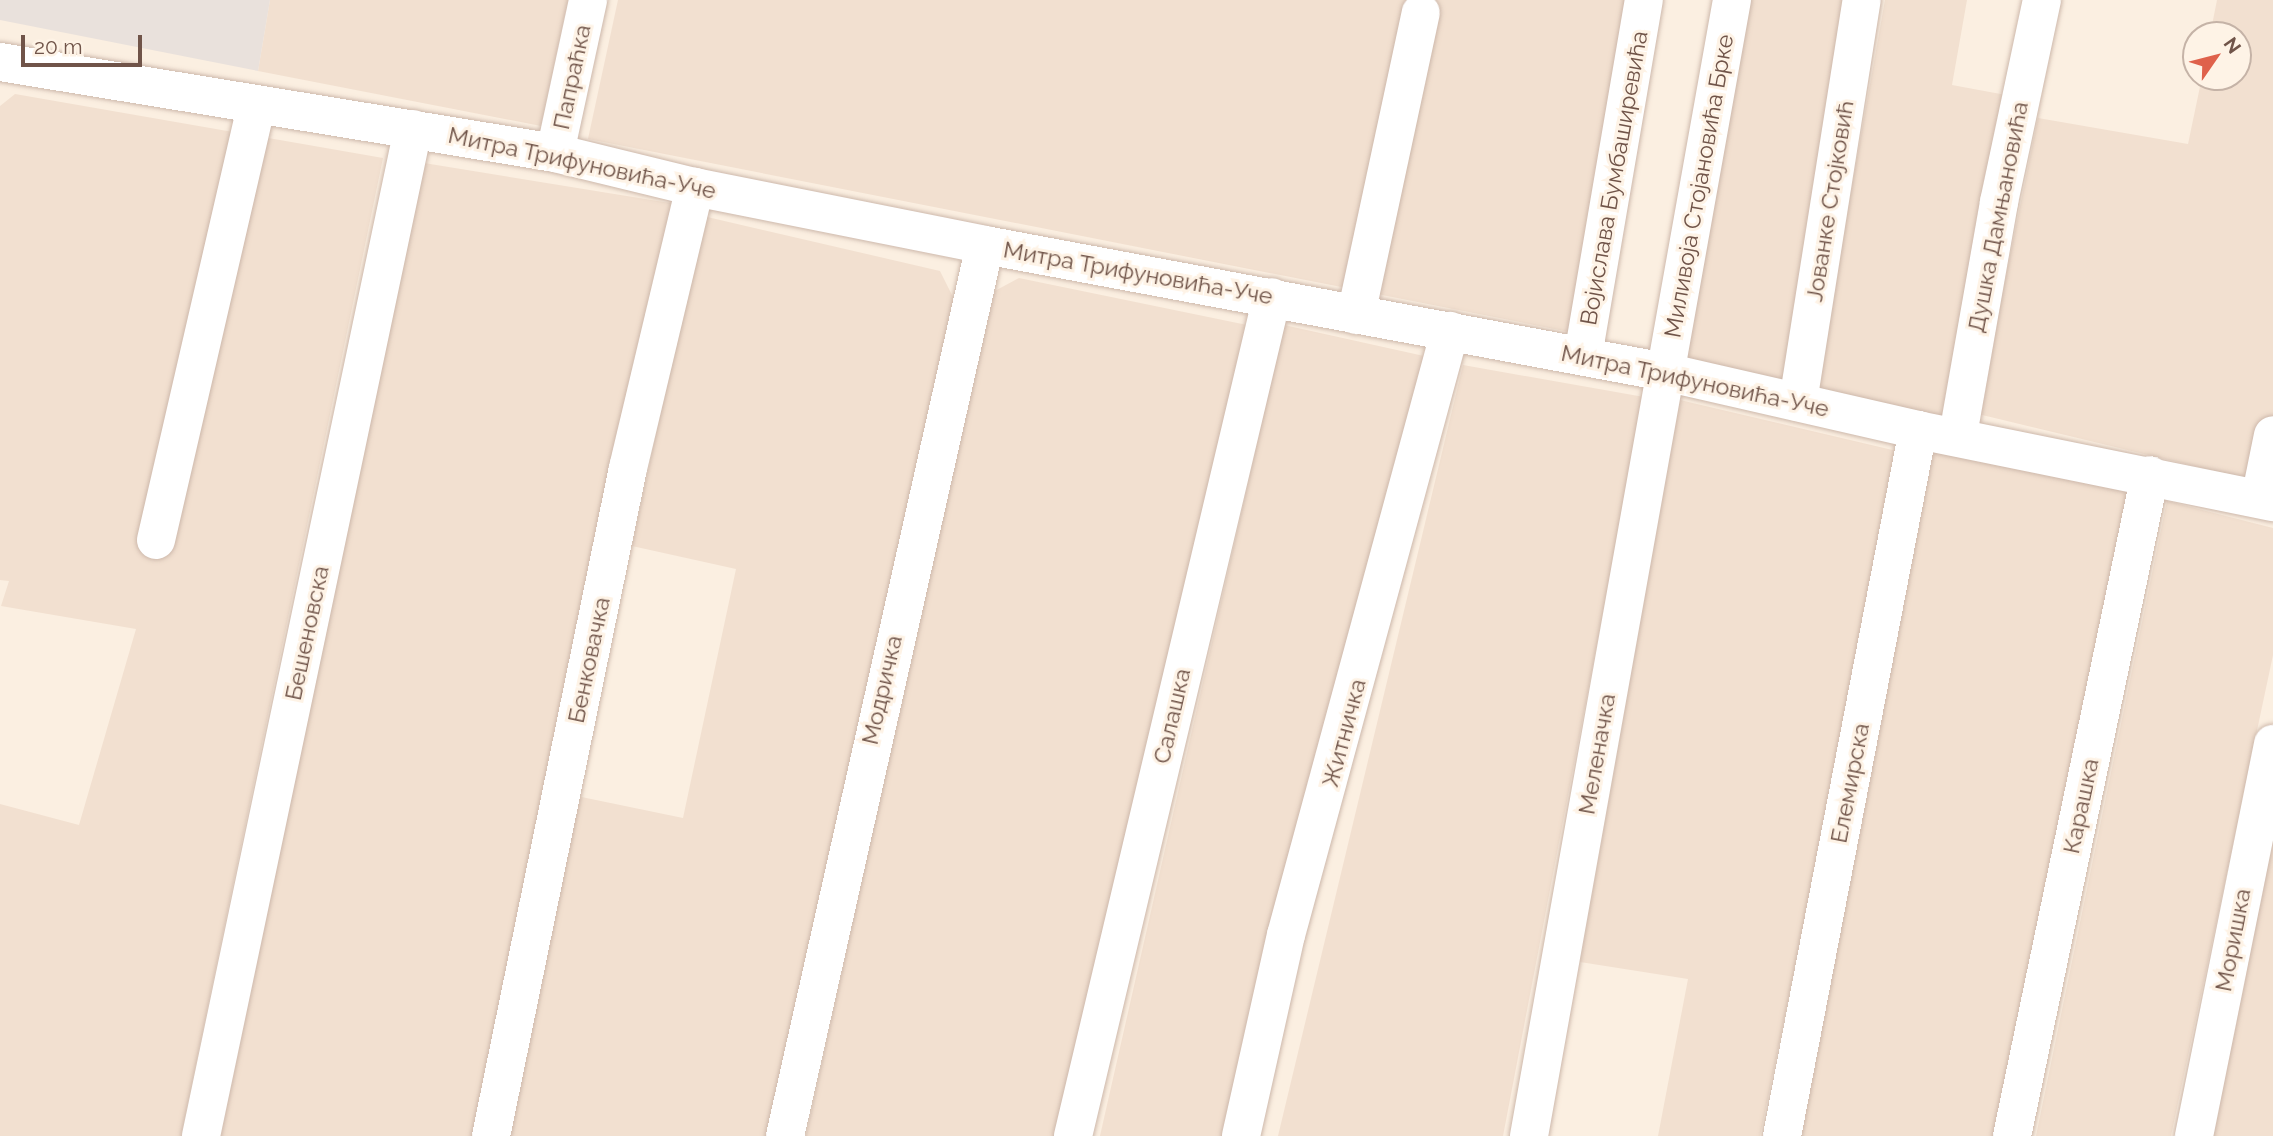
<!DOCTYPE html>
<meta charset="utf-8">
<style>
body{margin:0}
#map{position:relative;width:2273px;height:1136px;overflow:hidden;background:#fbefe1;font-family:Raleway,sans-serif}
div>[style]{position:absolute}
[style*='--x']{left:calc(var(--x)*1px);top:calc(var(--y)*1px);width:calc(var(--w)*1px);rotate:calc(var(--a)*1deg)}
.residential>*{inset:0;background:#f2e0d0}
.industrial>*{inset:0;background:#e9e1dc}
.roads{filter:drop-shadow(0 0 2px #cdb8ab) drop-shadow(0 0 2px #cdb8ab)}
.minor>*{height:38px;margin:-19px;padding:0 19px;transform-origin:19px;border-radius:19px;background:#fff}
span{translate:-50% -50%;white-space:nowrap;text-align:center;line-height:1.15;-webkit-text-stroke:6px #fef3e6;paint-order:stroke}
.street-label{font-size:23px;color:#705449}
.north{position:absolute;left:2182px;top:21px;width:70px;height:70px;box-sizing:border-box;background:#fef3e6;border:2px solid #c5b3a7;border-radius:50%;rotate:55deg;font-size:19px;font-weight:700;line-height:28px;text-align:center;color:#705449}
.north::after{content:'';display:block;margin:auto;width:24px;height:32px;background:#df614b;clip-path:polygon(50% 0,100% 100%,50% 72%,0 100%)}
.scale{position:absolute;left:21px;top:35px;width:121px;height:32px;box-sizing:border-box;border:4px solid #705449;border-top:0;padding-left:9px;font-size:21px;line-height:24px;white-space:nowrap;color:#705449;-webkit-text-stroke:5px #fef3e6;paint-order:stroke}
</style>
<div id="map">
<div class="residential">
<div style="clip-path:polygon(270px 0,568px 0,541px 126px,258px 71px)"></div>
<div style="clip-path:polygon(618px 0,1630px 0,1570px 332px,588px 139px)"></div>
<div style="clip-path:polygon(1745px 0,1854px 0,1784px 382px,1679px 362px)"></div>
<div style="clip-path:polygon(1885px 0,1967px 0,1952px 85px,2006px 95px,1949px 419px,1815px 395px)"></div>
<div style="clip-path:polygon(2217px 0,2273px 0,2273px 485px,1978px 414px,2038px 118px,2188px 144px,2202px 77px,2238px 77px,2238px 35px,2210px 35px)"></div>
<div style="clip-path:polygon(15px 94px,383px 158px,181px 1136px,0 1136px,0 804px,79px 825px,136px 629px,1px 606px,9px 581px,0 580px,0 106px)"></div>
<div style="clip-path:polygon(424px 163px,676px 204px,474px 1136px,221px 1136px)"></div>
<div style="clip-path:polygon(703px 216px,940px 271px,955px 301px,771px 1136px,496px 1136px,567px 794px,683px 818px,736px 569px,632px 546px)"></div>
<div style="clip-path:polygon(1019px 278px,1247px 325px,1067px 1136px,806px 1136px,991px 293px)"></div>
<div style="clip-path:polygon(1284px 325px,1424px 356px,1239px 1136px,1100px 1136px)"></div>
<div style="clip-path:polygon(1463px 365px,1644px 397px,1503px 1136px,1278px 1136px)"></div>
<div style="clip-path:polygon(1680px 400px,1901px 452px,1760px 1136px,1658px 1136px,1688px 979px,1580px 962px)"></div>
<div style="clip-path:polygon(1932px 452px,2132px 493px,1996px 1136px,1792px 1136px)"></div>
<div style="clip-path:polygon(2167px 501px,2273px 528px,2273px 655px,2171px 1136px,2036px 1136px)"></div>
<div style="clip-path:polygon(2273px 829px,2273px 1136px,2208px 1136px)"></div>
</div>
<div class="industrial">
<div style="clip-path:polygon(0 0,270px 0,258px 71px,0 20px)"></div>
</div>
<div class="roads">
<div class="minor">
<div style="--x:0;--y:62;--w:562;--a:9.31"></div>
<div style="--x:555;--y:153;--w:144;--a:13.7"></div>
<div style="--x:695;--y:187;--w:296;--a:11.3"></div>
<div style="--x:985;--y:245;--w:692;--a:10.58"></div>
<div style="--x:1665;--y:372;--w:260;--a:12.9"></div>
<div style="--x:1918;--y:430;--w:362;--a:11.5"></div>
<div style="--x:555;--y:153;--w:157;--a:-77.8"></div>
<div style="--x:1356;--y:315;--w:309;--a:-77.9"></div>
<div style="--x:1583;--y:356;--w:361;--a:-80.3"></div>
<div style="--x:1798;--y:402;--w:407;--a:-81"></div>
<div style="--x:1958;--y:435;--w:237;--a:-80"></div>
<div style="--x:1999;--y:202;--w:207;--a:-78"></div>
<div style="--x:2260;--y:499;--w:65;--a:-78.5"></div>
<div style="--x:156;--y:540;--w:445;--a:-77"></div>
<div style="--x:201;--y:1136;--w:1029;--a:-78.11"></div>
<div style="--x:491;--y:1136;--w:682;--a:-78.41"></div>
<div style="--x:628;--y:468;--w:289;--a:-76.6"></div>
<div style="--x:785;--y:1136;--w:913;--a:-77.35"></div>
<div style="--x:1073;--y:1136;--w:862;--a:-76.66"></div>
<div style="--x:1241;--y:1136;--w:206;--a:-77.4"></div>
<div style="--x:1286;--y:935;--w:626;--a:-74.81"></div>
<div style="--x:1529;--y:1136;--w:1154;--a:-79.87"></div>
<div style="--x:1782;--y:1136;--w:719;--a:-79.1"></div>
<div style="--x:2012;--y:1136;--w:675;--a:-78.21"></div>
<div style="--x:2194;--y:1136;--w:400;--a:-78.6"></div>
</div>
</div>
<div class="street-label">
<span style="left:572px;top:77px;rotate:-78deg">Папраћка</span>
<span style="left:582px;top:163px;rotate:12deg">Митра Трифуновића-Уче</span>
<span style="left:1614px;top:178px;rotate:-80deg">Војислава Бумбаширевића</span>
<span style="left:1699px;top:186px;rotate:-80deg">Миливоја Стојановића Брке</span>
<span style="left:1830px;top:201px;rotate:-81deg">Јованке Стојковић</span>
<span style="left:1998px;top:217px;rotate:-79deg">Душка Дамњановића</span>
<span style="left:1138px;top:273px;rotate:10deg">Митра Трифуновића-Уче</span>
<span style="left:1695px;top:381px;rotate:12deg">Митра Трифуновића-Уче</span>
<span style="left:307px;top:633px;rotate:-78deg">Бешеновска</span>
<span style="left:589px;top:660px;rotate:-78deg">Бенковачка</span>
<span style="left:882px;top:690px;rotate:-77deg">Модричка</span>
<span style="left:1172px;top:716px;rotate:-77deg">Салашка</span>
<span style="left:1344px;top:733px;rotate:-75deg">Житничка</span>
<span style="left:1597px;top:754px;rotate:-80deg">Меленачка</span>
<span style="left:1850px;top:783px;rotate:-79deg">Елемирска</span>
<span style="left:2081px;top:806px;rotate:-78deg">Карашка</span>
<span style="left:2233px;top:940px;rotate:-79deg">Моришка</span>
</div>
<div class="north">N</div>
<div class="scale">20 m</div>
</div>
